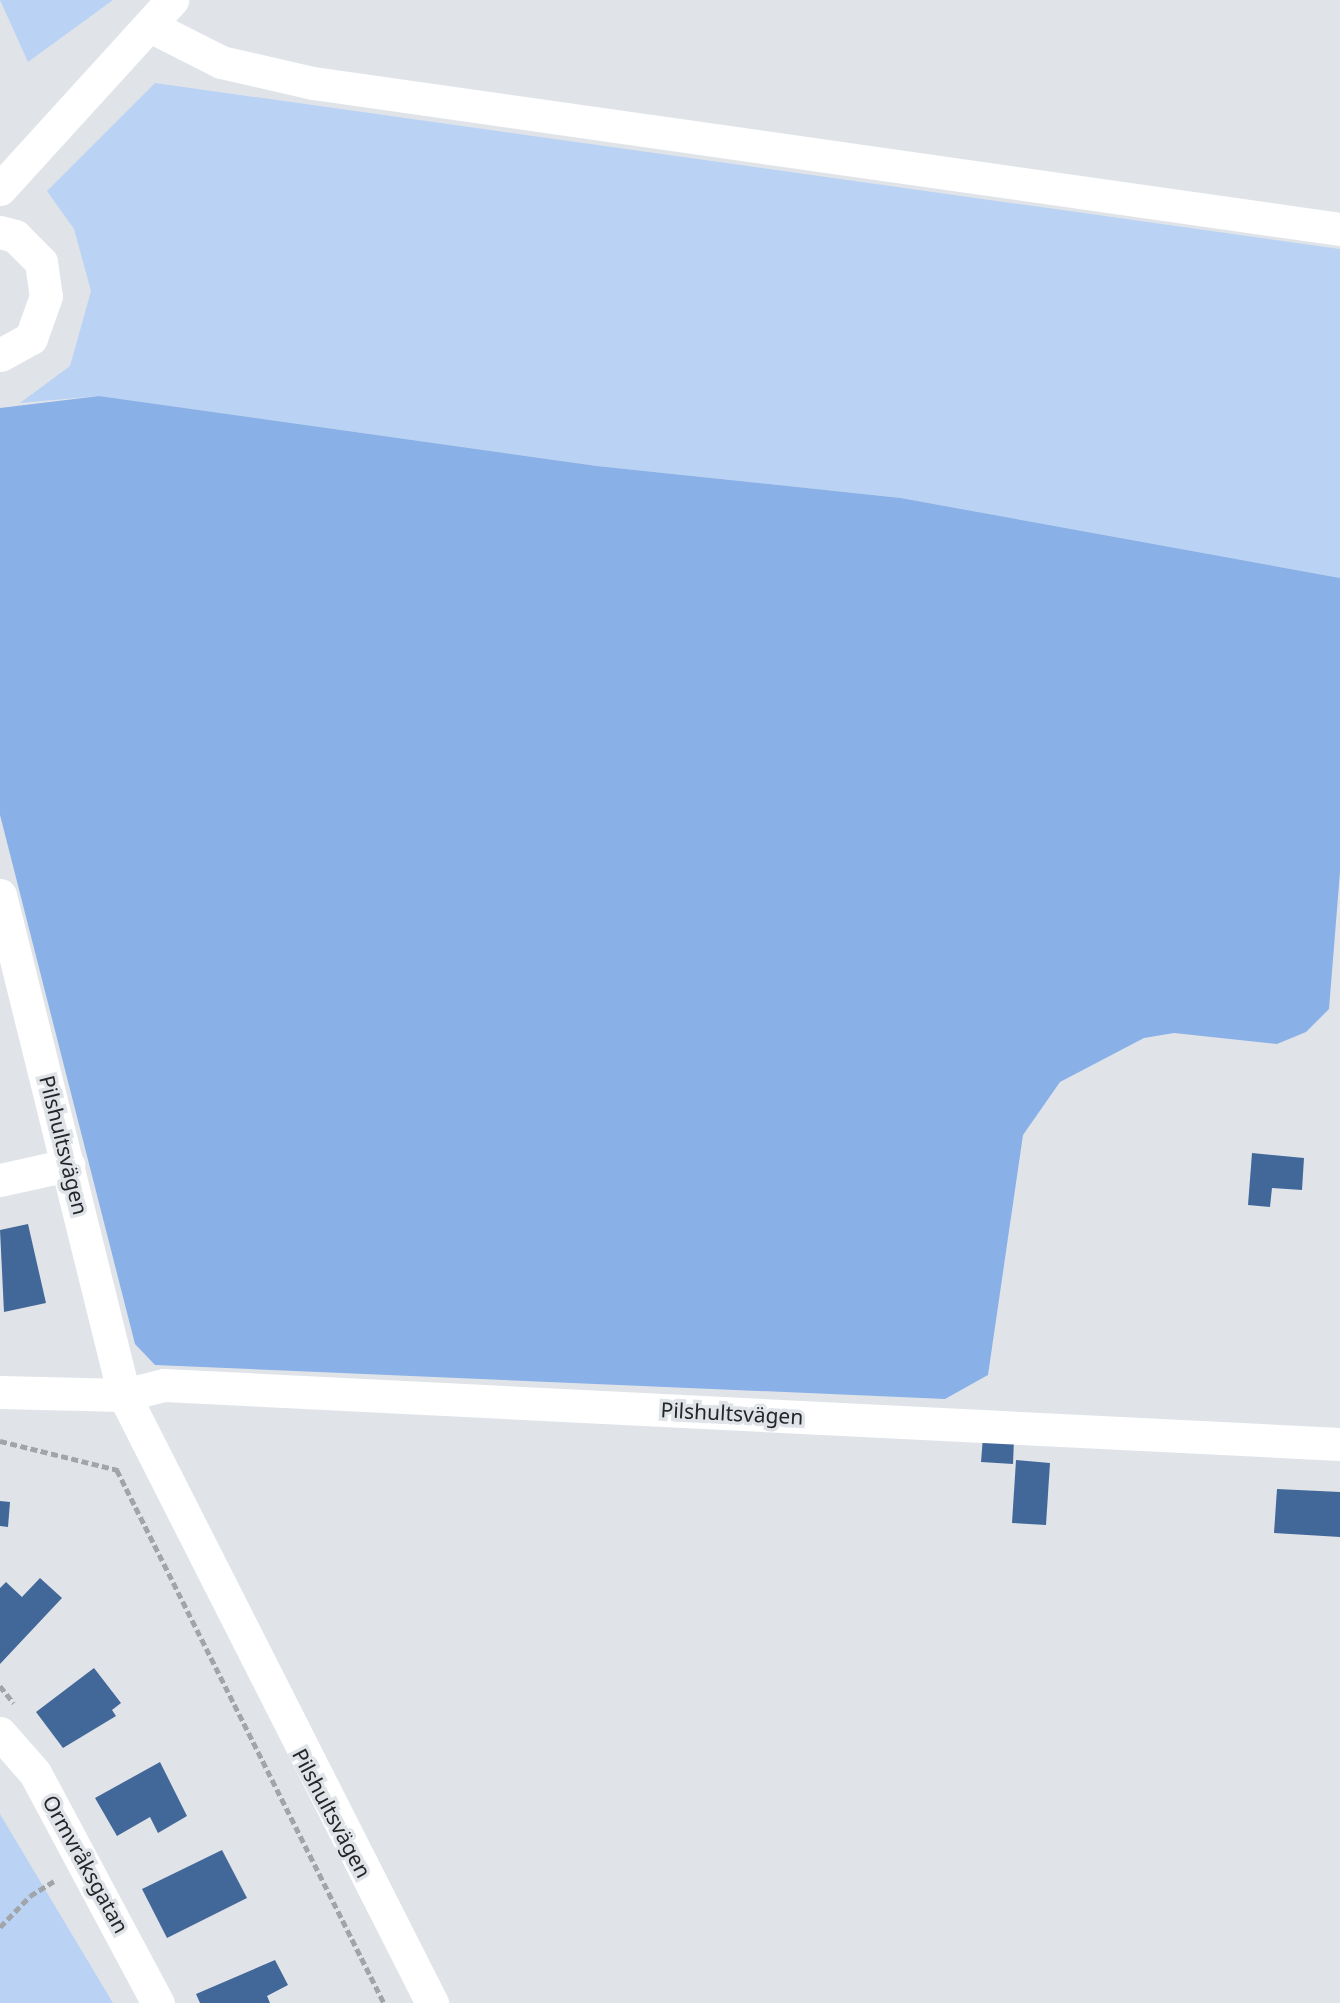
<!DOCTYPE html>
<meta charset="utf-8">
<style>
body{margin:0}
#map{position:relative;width:1340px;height:2003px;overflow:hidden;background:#e0e4e9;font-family:"Noto Sans",sans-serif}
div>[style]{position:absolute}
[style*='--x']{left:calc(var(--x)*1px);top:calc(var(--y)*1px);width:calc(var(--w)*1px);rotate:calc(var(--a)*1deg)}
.green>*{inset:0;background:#bad3f4}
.forest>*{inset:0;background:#89b1e8}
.building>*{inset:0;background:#426899}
.path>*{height:4.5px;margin-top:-2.25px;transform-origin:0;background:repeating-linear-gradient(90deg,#a1a4a8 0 7px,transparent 0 10.5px)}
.minor>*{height:33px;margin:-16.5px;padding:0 16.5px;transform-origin:16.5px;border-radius:16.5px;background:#fff}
span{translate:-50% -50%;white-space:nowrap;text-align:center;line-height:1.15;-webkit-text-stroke:7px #e0e4e9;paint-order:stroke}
.street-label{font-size:21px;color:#252628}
</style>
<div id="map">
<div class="green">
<div style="clip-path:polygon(0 0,113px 0,28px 62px)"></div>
<div style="clip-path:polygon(155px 83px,1340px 249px,1340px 578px,901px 498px,597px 466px,99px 396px,20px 403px,70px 366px,91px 291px,74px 229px,47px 191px)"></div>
<div style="clip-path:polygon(0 1814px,113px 2003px,0 2003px)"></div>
</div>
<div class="forest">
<div style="clip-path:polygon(99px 396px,597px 466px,901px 498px,1340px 578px,1340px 872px,1329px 1009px,1306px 1032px,1277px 1044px,1174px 1033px,1144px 1038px,1060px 1082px,1023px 1135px,988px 1375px,945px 1399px,155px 1365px,135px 1344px,0 815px,0 408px)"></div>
</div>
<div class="building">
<div style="clip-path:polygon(1252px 1153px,1304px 1158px,1302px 1190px,1272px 1188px,1270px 1207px,1248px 1205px)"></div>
<div style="clip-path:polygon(28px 1224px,46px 1303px,4px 1312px,0 1230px)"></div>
<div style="clip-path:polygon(983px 1437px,1014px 1439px,1013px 1464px,981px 1462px)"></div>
<div style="clip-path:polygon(1016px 1460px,1050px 1463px,1046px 1525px,1012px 1523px)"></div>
<div style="clip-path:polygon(1277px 1489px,1340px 1492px,1340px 1537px,1274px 1533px)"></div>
<div style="clip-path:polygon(0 1501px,10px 1502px,8px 1527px,0 1526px)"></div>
<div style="clip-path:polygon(40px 1578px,62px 1598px,0 1664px,0 1588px,6px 1582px,22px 1597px)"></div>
<div style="clip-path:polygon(94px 1668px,121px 1703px,112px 1710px,116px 1716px,63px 1748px,36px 1712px)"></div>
<div style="clip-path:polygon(160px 1762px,187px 1816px,158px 1833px,150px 1817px,117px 1836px,95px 1798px)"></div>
<div style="clip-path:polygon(222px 1850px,247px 1898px,167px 1938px,142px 1889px)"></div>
<div style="clip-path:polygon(275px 1960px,288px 1985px,267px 1996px,270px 2003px,200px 2003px,196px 1994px)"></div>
</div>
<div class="path">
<div style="--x:0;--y:1441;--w:122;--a:13.8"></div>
<div style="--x:117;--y:1470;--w:596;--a:63.39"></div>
<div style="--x:0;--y:1686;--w:22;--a:51"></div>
<div style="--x:0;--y:1927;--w:43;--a:-45.9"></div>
<div style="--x:30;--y:1896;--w:31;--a:-32"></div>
</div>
<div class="minor">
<div style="--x:152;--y:27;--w:77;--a:26.9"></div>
<div style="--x:221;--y:62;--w:94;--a:12.9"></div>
<div style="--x:313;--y:83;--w:1037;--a:8.09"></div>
<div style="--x:0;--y:189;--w:256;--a:-47.7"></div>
<div style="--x:0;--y:232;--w:16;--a:15"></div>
<div style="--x:15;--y:236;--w:37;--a:45"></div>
<div style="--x:41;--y:262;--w:34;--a:82"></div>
<div style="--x:46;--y:296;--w:45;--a:109.7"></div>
<div style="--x:31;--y:338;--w:35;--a:151"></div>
<div style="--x:0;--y:895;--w:515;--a:76.07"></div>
<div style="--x:124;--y:1395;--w:682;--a:63.13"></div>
<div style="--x:0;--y:1180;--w:70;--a:-12.4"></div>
<div style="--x:0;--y:1392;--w:124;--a:1.4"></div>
<div style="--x:124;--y:1395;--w:41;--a:-14"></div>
<div style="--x:164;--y:1385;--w:1177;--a:2.87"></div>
<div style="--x:0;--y:1733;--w:53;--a:48.8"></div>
<div style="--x:35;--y:1773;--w:261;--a:61.9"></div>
</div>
<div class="street-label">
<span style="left:64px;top:1145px;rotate:76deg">Pilshultsvägen</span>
<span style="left:732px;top:1413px;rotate:3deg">Pilshultsvägen</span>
<span style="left:332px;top:1813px;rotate:62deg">Pilshultsvägen</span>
<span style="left:86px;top:1864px;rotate:61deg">Ormvråksgatan</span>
</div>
</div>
